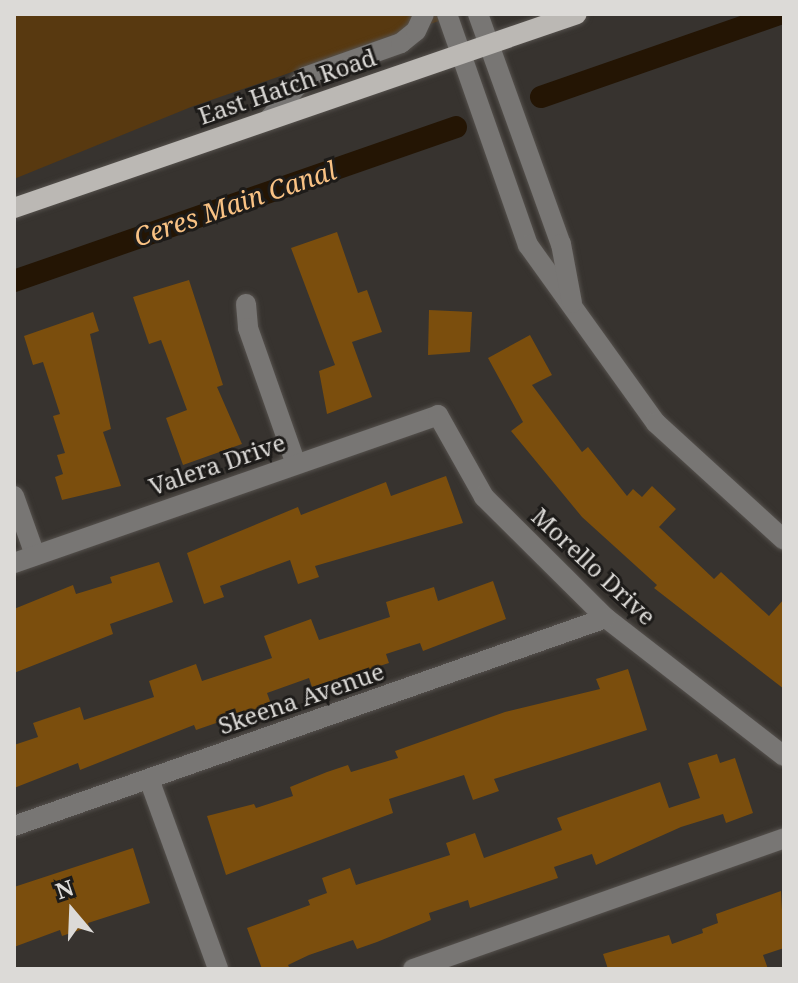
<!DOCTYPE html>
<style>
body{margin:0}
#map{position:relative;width:798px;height:983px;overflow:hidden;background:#37332f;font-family:"Noto Serif",serif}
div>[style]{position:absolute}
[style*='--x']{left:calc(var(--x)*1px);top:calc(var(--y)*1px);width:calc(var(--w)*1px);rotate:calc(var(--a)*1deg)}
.green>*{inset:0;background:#583910}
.canal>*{height:22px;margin:-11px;padding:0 11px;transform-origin:11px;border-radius:11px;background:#241504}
.building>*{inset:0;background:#7b4e0d}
.roads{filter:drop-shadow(0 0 2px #55514d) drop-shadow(0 0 2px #55514d)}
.minor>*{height:20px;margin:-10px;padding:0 10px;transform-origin:10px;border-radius:10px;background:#787674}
.major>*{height:20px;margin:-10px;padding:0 10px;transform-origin:10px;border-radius:10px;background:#bbb8b4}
span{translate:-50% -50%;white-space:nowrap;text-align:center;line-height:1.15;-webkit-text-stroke:6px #1d1b19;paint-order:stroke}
.street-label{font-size:24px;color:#dcdad7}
.water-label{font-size:26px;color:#f9c284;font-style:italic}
.frame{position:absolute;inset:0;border:16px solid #dcdad7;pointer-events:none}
.north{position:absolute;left:32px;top:871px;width:80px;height:80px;-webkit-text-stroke:6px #1d1b19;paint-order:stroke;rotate:341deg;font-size:22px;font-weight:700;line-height:32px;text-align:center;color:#dcdad7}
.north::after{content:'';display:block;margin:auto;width:28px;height:36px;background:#dcdad7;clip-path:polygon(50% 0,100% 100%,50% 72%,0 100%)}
</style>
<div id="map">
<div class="green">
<div style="clip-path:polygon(14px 14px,459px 14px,191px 107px,14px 179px)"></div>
</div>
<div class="canal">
<div style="--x:541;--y:97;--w:252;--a:-19.2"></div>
<div style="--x:14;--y:281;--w:468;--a:-19.2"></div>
</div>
<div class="building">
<div style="clip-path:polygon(337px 232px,358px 293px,367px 290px,382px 332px,352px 342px,372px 397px,327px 414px,319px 371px,335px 365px,291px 248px)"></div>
<div style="clip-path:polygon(189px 280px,223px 385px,217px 387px,242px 444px,183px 465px,166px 418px,187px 410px,161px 340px,149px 344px,133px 297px)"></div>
<div style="clip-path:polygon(429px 310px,472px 312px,470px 352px,428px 355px)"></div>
<div style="clip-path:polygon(93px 312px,99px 331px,90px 334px,111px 429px,103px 432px,121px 486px,62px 500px,55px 477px,63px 474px,57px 455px,65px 453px,53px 416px,60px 414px,43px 362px,33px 365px,24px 336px)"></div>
<div style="clip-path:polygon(530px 335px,552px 375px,532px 385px,582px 452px,588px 447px,627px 496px,633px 489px,642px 497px,652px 486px,676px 509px,659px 527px,714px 579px,721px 572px,769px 616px,784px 599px,784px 689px,654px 588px,657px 585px,582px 517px,511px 431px,523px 422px,488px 358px)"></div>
<div style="clip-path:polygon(446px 476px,463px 523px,315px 566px,319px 577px,298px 584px,290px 560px,220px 586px,224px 597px,204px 604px,187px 553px,298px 507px,301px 515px,386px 482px,391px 496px)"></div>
<div style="clip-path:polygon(159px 562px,173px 602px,110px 624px,113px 634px,14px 673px,14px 609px,73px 585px,76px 594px,112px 583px,110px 577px)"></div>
<div style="clip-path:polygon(493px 581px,506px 619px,423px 651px,420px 643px,386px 654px,389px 663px,342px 678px,312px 687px,309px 678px,267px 693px,271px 704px,196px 730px,194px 725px,80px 770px,78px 763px,14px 788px,14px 745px,38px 737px,33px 723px,80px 707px,84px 720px,154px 697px,149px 681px,196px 664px,202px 681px,272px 658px,264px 636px,311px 619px,319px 640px,390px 617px,386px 602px,434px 587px,438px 601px)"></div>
<div style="clip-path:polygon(628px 669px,647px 730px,494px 779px,499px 791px,473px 800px,464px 775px,389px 799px,393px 813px,226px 875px,207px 816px,254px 804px,256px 808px,293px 796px,290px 787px,327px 772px,348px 765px,351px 772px,398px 758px,395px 751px,505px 712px,600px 689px,596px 679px)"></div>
<div style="clip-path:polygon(717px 754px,720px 763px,735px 758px,753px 813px,726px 823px,723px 814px,681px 827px,596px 865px,592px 854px,554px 867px,558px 878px,470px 908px,468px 900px,429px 913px,431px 920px,377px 942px,357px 949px,353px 940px,309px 955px,288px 965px,290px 969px,262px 969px,247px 928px,310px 905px,308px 900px,327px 893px,322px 878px,350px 868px,356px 885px,450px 855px,446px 843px,475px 833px,484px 858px,562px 830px,557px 818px,660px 782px,669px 808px,700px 798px,688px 763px)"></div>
<div style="clip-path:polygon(133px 848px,150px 903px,88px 923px,89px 927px,62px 936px,60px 930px,14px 947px,14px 887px)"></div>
<div style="clip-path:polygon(781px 891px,784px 948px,763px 955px,768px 969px,608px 969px,603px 954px,669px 935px,672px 944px,703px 933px,702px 929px,718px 923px,716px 914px)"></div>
</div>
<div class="roads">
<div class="minor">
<div style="--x:447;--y:14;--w:245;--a:70.7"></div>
<div style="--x:528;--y:245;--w:219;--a:54.3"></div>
<div style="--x:656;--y:423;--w:173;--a:42.4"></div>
<div style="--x:478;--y:14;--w:245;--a:70.2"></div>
<div style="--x:561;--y:244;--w:60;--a:79.4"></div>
<div style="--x:269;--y:119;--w:55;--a:-49.4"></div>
<div style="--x:305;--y:77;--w:102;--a:-19.5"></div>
<div style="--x:401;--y:43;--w:19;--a:-39"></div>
<div style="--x:416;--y:31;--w:19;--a:-65"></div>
<div style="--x:246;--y:304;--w:24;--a:85"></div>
<div style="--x:248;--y:328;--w:144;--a:70.6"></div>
<div style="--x:14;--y:496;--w:63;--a:70.4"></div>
<div style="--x:14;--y:563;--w:449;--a:-19.2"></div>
<div style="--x:438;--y:415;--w:94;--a:60.7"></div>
<div style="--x:484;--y:497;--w:172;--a:44.8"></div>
<div style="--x:606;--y:618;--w:225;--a:37.8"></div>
<div style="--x:149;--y:779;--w:202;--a:70"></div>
<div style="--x:14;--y:826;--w:627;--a:-19.36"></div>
<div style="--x:413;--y:969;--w:393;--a:-19.4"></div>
</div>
<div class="major">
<div style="--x:14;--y:208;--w:595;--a:-19.01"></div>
</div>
</div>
<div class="street-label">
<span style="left:287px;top:86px;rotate:-19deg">East Hatch Road</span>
<span style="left:217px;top:464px;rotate:-19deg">Valera Drive</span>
<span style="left:594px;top:566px;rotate:43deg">Morello Drive</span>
<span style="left:301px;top:698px;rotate:-19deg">Skeena Avenue</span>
</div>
<div class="water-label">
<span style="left:235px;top:204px;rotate:-19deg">Ceres Main Canal</span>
</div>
<div class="frame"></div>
<div class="north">N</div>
</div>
